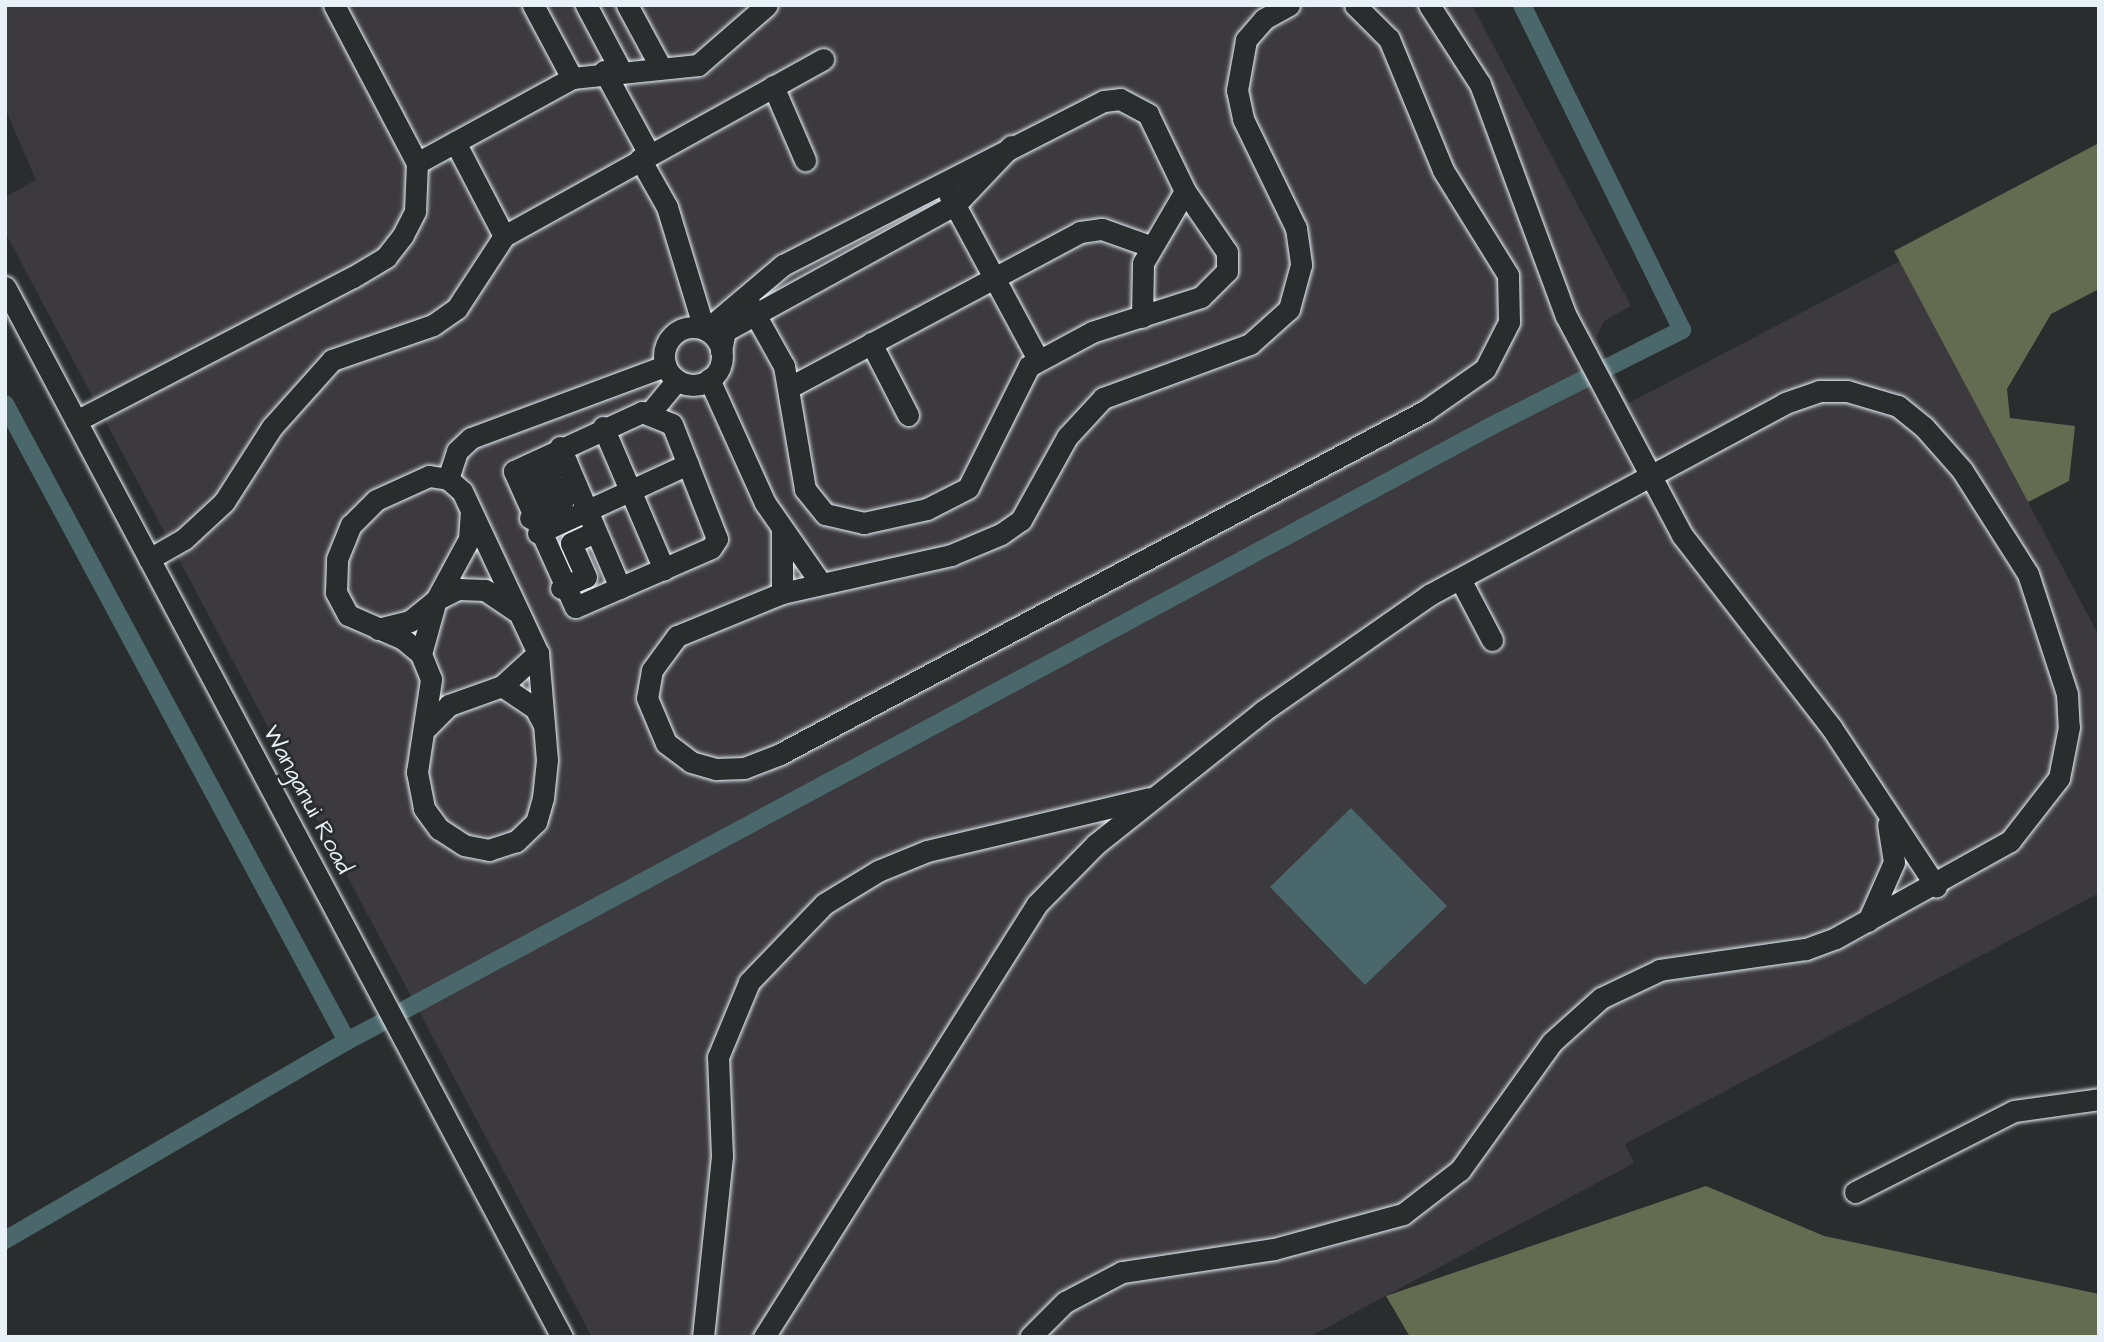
<!DOCTYPE html>
<style>
body{margin:0}
#map{position:relative;width:2104px;height:1342px;overflow:hidden;background:#2a2d2e;font-family:"Architects Daughter",sans-serif}
div>[style]{position:absolute}
[style*='--x']{left:calc(var(--x)*1px);top:calc(var(--y)*1px);width:calc(var(--w)*1px);rotate:calc(var(--a)*1deg)}
.built>*{inset:0;background:#3c3a3e}
.green>*{inset:0;background:#636b51}
.water>*{inset:0;background:#4a686b}
.canal>*{height:18px;margin:-9px;padding:0 9px;transform-origin:9px;border-radius:9px;background:#4a686b}
.roads{filter:drop-shadow(0 0 2px #e8f1f8) drop-shadow(0 0 2px #e8f1f8)}
.minor>*{height:21px;margin:-10.5px;padding:0 10.5px;transform-origin:10.5px;border-radius:10.5px;background:#2a2d2e}
.minor>.ring{margin:-10.5px;padding:0;box-sizing:content-box;background:none;border:21px solid #2a2d2e;border-radius:50%}
span{translate:-50% -50%;white-space:nowrap;text-align:center;line-height:1.15;-webkit-text-stroke:6px #2a2d2e;paint-order:stroke}
.street-label{font-size:24px;color:#e8f1f8}
.frame{position:absolute;inset:0;border:7px solid #e8f1f8;pointer-events:none}
</style>
<div id="map">
<div class="built">
<div style="clip-path:polygon(5px 5px,1472px 5px,1631px 306px,1604px 321px,1596px 338px,1629px 403px,1900px 261px,2099px 636px,2099px 893px,1625px 1144px,1634px 1163px,1309px 1337px,592px 1337px,5px 232px,5px 197px,36px 180px,5px 108px)"></div>
</div>
<div class="green">
<div style="clip-path:polygon(2099px 143px,2099px 289px,2051px 314px,2007px 389px,2010px 418px,2075px 426px,2069px 481px,2028px 502px,1894px 251px)"></div>
<div style="clip-path:polygon(1706px 1186px,1824px 1236px,2099px 1294px,2099px 1337px,1410px 1337px,1386px 1296px)"></div>
</div>
<div class="water">
<div style="clip-path:polygon(1351px 808px,1447px 906px,1365px 985px,1270px 887px)"></div>
</div>
<div class="canal">
<div style="--x:5;--y:404;--w:723;--a:61.77"></div>
<div style="--x:347;--y:1041;--w:396;--a:149.8"></div>
<div style="--x:406;--y:1009;--w:1241;--a:-28.24"></div>
<div style="--x:1499;--y:422;--w:205;--a:-26.7"></div>
<div style="--x:1682;--y:330;--w:362;--a:-116.2"></div>
<div style="--x:347;--y:1041;--w:36;--a:-28"></div>
</div>
<div class="roads">
<div class="minor">
<div style="--x:533;--y:5;--w:83;--a:61.9"></div>
<div style="--x:586;--y:5;--w:72;--a:62"></div>
<div style="--x:627;--y:5;--w:72;--a:61.6"></div>
<div style="--x:1289;--y:5;--w:29;--a:151"></div>
<div style="--x:1264;--y:19;--w:28;--a:131"></div>
<div style="--x:1246;--y:40;--w:51;--a:100.2"></div>
<div style="--x:1237;--y:90;--w:30;--a:78"></div>
<div style="--x:1243;--y:119;--w:121;--a:64.1"></div>
<div style="--x:1296;--y:228;--w:37;--a:82"></div>
<div style="--x:1301;--y:265;--w:46;--a:105.3"></div>
<div style="--x:1289;--y:309;--w:52;--a:138.1"></div>
<div style="--x:1250;--y:344;--w:157;--a:159.8"></div>
<div style="--x:1103;--y:398;--w:53;--a:132.7"></div>
<div style="--x:1067;--y:437;--w:95;--a:119"></div>
<div style="--x:1021;--y:520;--w:24;--a:145"></div>
<div style="--x:1001;--y:534;--w:54;--a:157.2"></div>
<div style="--x:951;--y:555;--w:173;--a:167.3"></div>
<div style="--x:782;--y:593;--w:113;--a:157.7"></div>
<div style="--x:677;--y:636;--w:42;--a:126.3"></div>
<div style="--x:652;--y:670;--w:28;--a:100"></div>
<div style="--x:647;--y:698;--w:49;--a:67.1"></div>
<div style="--x:666;--y:743;--w:31;--a:37"></div>
<div style="--x:691;--y:762;--w:26;--a:16"></div>
<div style="--x:716;--y:769;--w:28;--a:-2"></div>
<div style="--x:744;--y:768;--w:39;--a:-21"></div>
<div style="--x:780;--y:754;--w:731;--a:-28"></div>
<div style="--x:1425;--y:411;--w:73;--a:-35"></div>
<div style="--x:1485;--y:369;--w:53;--a:-62.9"></div>
<div style="--x:1509;--y:322;--w:47;--a:-91.2"></div>
<div style="--x:1508;--y:275;--w:123;--a:-121.8"></div>
<div style="--x:1443;--y:170;--w:142;--a:-112.4"></div>
<div style="--x:1389;--y:39;--w:48;--a:-135"></div>
<div style="--x:1429;--y:5;--w:94;--a:57.2"></div>
<div style="--x:1480;--y:84;--w:247;--a:69.7"></div>
<div style="--x:1566;--y:316;--w:248;--a:62.1"></div>
<div style="--x:1682;--y:535;--w:243;--a:52.2"></div>
<div style="--x:1831;--y:727;--w:191;--a:56.6"></div>
<div style="--x:604;--y:71;--w:94;--a:61.5"></div>
<div style="--x:773;--y:86;--w:81;--a:66.6"></div>
<div style="--x:455;--y:142;--w:106;--a:62.5"></div>
<div style="--x:640;--y:159;--w:55;--a:60.6"></div>
<div style="--x:667;--y:207;--w:127;--a:73.1"></div>
<div style="--x:417;--y:163;--w:177;--a:-28.7"></div>
<div style="--x:572;--y:78;--w:127;--a:-5.9"></div>
<div style="--x:698;--y:65;--w:91;--a:-41"></div>
<div style="--x:949;--y:194;--w:187;--a:61.7"></div>
<div style="--x:5;--y:287;--w:1189;--a:62.06"></div>
<div style="--x:1142;--y:317;--w:54;--a:-88.9"></div>
<div style="--x:1143;--y:263;--w:83;--a:-59.7"></div>
<div class="ring" style="left:664px;top:327px;width:37px;height:37px"></div>
<div style="--x:706;--y:330;--w:101;--a:-40.2"></div>
<div style="--x:783;--y:265;--w:360;--a:-27.1"></div>
<div style="--x:1104;--y:101;--w:16;--a:-7"></div>
<div style="--x:1120;--y:99;--w:32;--a:28"></div>
<div style="--x:1148;--y:114;--w:85;--a:64.3"></div>
<div style="--x:1185;--y:191;--w:74;--a:55.5"></div>
<div style="--x:1227;--y:252;--w:19;--a:90"></div>
<div style="--x:1227;--y:271;--w:37;--a:135"></div>
<div style="--x:1201;--y:297;--w:114;--a:162.2"></div>
<div style="--x:1092;--y:332;--w:72;--a:151.6"></div>
<div style="--x:1029;--y:366;--w:136;--a:116.6"></div>
<div style="--x:968;--y:488;--w:46;--a:152.9"></div>
<div style="--x:927;--y:509;--w:65;--a:167.5"></div>
<div style="--x:864;--y:523;--w:40;--a:-167"></div>
<div style="--x:825;--y:514;--w:32;--a:-129"></div>
<div style="--x:805;--y:489;--w:125;--a:-99.7"></div>
<div style="--x:784;--y:366;--w:78;--a:-119.2"></div>
<div style="--x:871;--y:343;--w:81;--a:62.8"></div>
<div style="--x:721;--y:351;--w:20;--a:-79"></div>
<div style="--x:725;--y:331;--w:264;--a:-28.8"></div>
<div style="--x:956;--y:204;--w:80;--a:-46.5"></div>
<div style="--x:709;--y:379;--w:136;--a:65.7"></div>
<div style="--x:765;--y:503;--w:96;--a:55.2"></div>
<div style="--x:790;--y:387;--w:329;--a:-28.1"></div>
<div style="--x:1080;--y:232;--w:22;--a:-8"></div>
<div style="--x:1102;--y:229;--w:51;--a:19.5"></div>
<div style="--x:642;--y:412;--w:32;--a:22"></div>
<div style="--x:672;--y:424;--w:123;--a:68.6"></div>
<div style="--x:717;--y:539;--w:11;--a:124"></div>
<div style="--x:711;--y:548;--w:148;--a:156.5"></div>
<div style="--x:575;--y:607;--w:149;--a:-114.2"></div>
<div style="--x:514;--y:471;--w:141;--a:-24.7"></div>
<div style="--x:649;--y:414;--w:44;--a:-50.5"></div>
<div style="--x:76;--y:421;--w:312;--a:-27.5"></div>
<div style="--x:353;--y:277;--w:39;--a:-31"></div>
<div style="--x:386;--y:257;--w:28;--a:-52"></div>
<div style="--x:403;--y:235;--w:27;--a:-63"></div>
<div style="--x:415;--y:211;--w:48;--a:-87.6"></div>
<div style="--x:417;--y:163;--w:178;--a:-117.7"></div>
<div style="--x:603;--y:427;--w:155;--a:66.8"></div>
<div style="--x:560;--y:447;--w:153;--a:66.9"></div>
<div style="--x:429;--y:476;--w:19;--a:9"></div>
<div style="--x:448;--y:479;--w:18;--a:41"></div>
<div style="--x:462;--y:491;--w:179;--a:64.9"></div>
<div style="--x:538;--y:653;--w:107;--a:85.2"></div>
<div style="--x:547;--y:760;--w:38;--a:96"></div>
<div style="--x:543;--y:798;--w:25;--a:106"></div>
<div style="--x:536;--y:822;--w:28;--a:136"></div>
<div style="--x:516;--y:841;--w:28;--a:162"></div>
<div style="--x:489;--y:850;--w:25;--a:-169"></div>
<div style="--x:464;--y:845;--w:30;--a:-147"></div>
<div style="--x:439;--y:829;--w:26;--a:-126"></div>
<div style="--x:424;--y:808;--w:37;--a:-101"></div>
<div style="--x:417;--y:772;--w:94;--a:-81.4"></div>
<div style="--x:431;--y:679;--w:27;--a:-112"></div>
<div style="--x:421;--y:654;--w:23;--a:-140"></div>
<div style="--x:403;--y:639;--w:60;--a:-156.4"></div>
<div style="--x:348;--y:615;--w:26;--a:-118"></div>
<div style="--x:336;--y:592;--w:33;--a:-88"></div>
<div style="--x:337;--y:559;--w:37;--a:-68"></div>
<div style="--x:351;--y:525;--w:35;--a:-45"></div>
<div style="--x:376;--y:500;--w:58;--a:-24.4"></div>
<div style="--x:448;--y:479;--w:29;--a:-72"></div>
<div style="--x:457;--y:451;--w:19;--a:-43"></div>
<div style="--x:471;--y:438;--w:207;--a:-20.4"></div>
<div style="--x:530;--y:518;--w:36;--a:-27"></div>
<div style="--x:562;--y:502;--w:9;--a:-69"></div>
<div style="--x:565;--y:494;--w:10;--a:-135"></div>
<div style="--x:558;--y:487;--w:23;--a:165"></div>
<div style="--x:536;--y:493;--w:13;--a:-117"></div>
<div style="--x:530;--y:481;--w:41;--a:-27.8"></div>
<div style="--x:782;--y:531;--w:62;--a:90"></div>
<div style="--x:538;--y:533;--w:165;--a:-24.7"></div>
<div style="--x:149;--y:559;--w:40;--a:-29.7"></div>
<div style="--x:184;--y:539;--w:54;--a:-42.8"></div>
<div style="--x:224;--y:502;--w:89;--a:-57.4"></div>
<div style="--x:272;--y:427;--w:90;--a:-48.2"></div>
<div style="--x:332;--y:360;--w:107;--a:-19.1"></div>
<div style="--x:433;--y:325;--w:29;--a:-35"></div>
<div style="--x:457;--y:308;--w:86;--a:-56.9"></div>
<div style="--x:504;--y:236;--w:365;--a:-29"></div>
<div style="--x:1460;--y:579;--w:69;--a:62.3"></div>
<div style="--x:561;--y:588;--w:27;--a:-24"></div>
<div style="--x:586;--y:577;--w:37;--a:-114"></div>
<div style="--x:571;--y:543;--w:26;--a:-25"></div>
<div style="--x:378;--y:629;--w:33;--a:-14"></div>
<div style="--x:410;--y:621;--w:33;--a:-39"></div>
<div style="--x:436;--y:600;--w:69;--a:-61.6"></div>
<div style="--x:469;--y:539;--w:26;--a:-86"></div>
<div style="--x:421;--y:654;--w:56;--a:-74.5"></div>
<div style="--x:436;--y:600;--w:25;--a:-27"></div>
<div style="--x:458;--y:589;--w:27;--a:2"></div>
<div style="--x:485;--y:590;--w:37;--a:34"></div>
<div style="--x:502;--y:686;--w:40;--a:34"></div>
<div style="--x:535;--y:708;--w:17;--a:62"></div>
<div style="--x:427;--y:727;--w:31;--a:-45"></div>
<div style="--x:449;--y:705;--w:56;--a:-19.7"></div>
<div style="--x:502;--y:686;--w:49;--a:-42.5"></div>
<div style="--x:1868;--y:921;--w:64;--a:-66.2"></div>
<div style="--x:1894;--y:862;--w:38;--a:-99"></div>
<div style="--x:1855;--y:1192;--w:178;--a:-27"></div>
<div style="--x:2014;--y:1111;--w:86;--a:-8"></div>
<div style="--x:703;--y:1337;--w:182;--a:-84"></div>
<div style="--x:722;--y:1156;--w:99;--a:-92.3"></div>
<div style="--x:718;--y:1057;--w:81;--a:-67.5"></div>
<div style="--x:749;--y:982;--w:108;--a:-46.1"></div>
<div style="--x:824;--y:904;--w:63;--a:-31.4"></div>
<div style="--x:878;--y:871;--w:53;--a:-22.2"></div>
<div style="--x:927;--y:851;--w:228;--a:-13.4"></div>
<div style="--x:764;--y:1337;--w:512;--a:-57.77"></div>
<div style="--x:1037;--y:904;--w:84;--a:-45.5"></div>
<div style="--x:1096;--y:844;--w:213;--a:-38.5"></div>
<div style="--x:1263;--y:711;--w:203;--a:-34.9"></div>
<div style="--x:1429;--y:595;--w:404;--a:-28.3"></div>
<div style="--x:1785;--y:403;--w:36;--a:-19"></div>
<div style="--x:1819;--y:391;--w:28;--a:0"></div>
<div style="--x:1847;--y:391;--w:53;--a:16.4"></div>
<div style="--x:1898;--y:406;--w:33;--a:39"></div>
<div style="--x:1924;--y:427;--w:57;--a:48.5"></div>
<div style="--x:1962;--y:470;--w:123;--a:57.6"></div>
<div style="--x:2028;--y:574;--w:126;--a:72"></div>
<div style="--x:2067;--y:694;--w:33;--a:87"></div>
<div style="--x:2069;--y:727;--w:52;--a:101.1"></div>
<div style="--x:2059;--y:778;--w:80;--a:127.9"></div>
<div style="--x:2010;--y:841;--w:199;--a:150.9"></div>
<div style="--x:1836;--y:938;--w:33;--a:160"></div>
<div style="--x:1805;--y:949;--w:147;--a:171.8"></div>
<div style="--x:1660;--y:970;--w:65;--a:154.6"></div>
<div style="--x:1601;--y:998;--w:66;--a:138.1"></div>
<div style="--x:1552;--y:1042;--w:158;--a:125.7"></div>
<div style="--x:1460;--y:1170;--w:72;--a:142.3"></div>
<div style="--x:1403;--y:1214;--w:134;--a:164.8"></div>
<div style="--x:1274;--y:1249;--w:154;--a:171.4"></div>
<div style="--x:1122;--y:1272;--w:64;--a:152.2"></div>
<div style="--x:1065;--y:1302;--w:49;--a:135"></div>
</div>
</div>
<div class="street-label">
<span style="left:307px;top:800px;rotate:62deg">Wanganui Road</span>
</div>
<div class="frame"></div>
</div>
